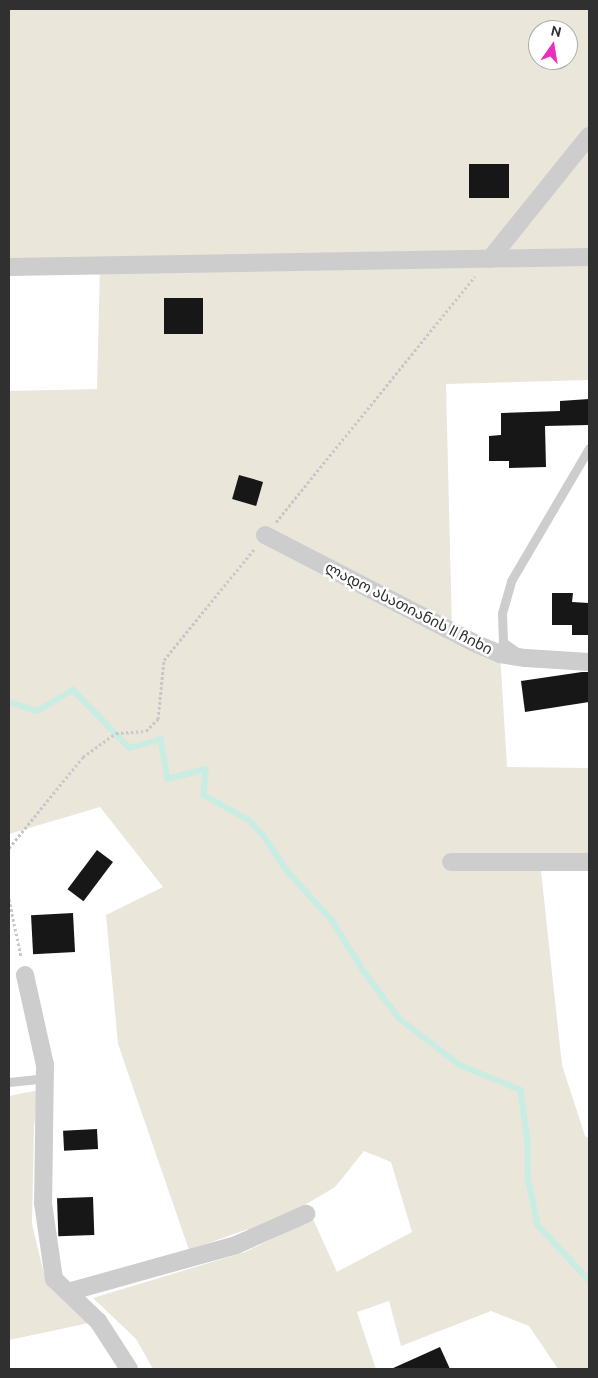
<!DOCTYPE html>
<html>
<head>
<meta charset="utf-8">
<style>
  body { margin:0 }
  #map { position:relative; width:598px; height:1378px; overflow:hidden; background:#fff; font-family:Ubuntu,"Noto Sans Georgian",sans-serif }
  div>[style] { position:absolute }
  .green>* { inset:0; background:#eae6da }
  .stream>* { height:5.5px; margin:-2.75px; padding:0 2.75px; transform-origin:2.75px; border-radius:2.75px; background:#c9ede2 }
  .building>* { inset:0; background:#171717; transform-origin:0 0 }
  .path>* { height:3px; margin-top:-1.5px; transform-origin:0; background:repeating-linear-gradient(90deg,#c7c7c7 0 2.5px,transparent 0 5px) }
  .lane>* { height:9px; margin:-4.5px; padding:0 4.5px; transform-origin:4.5px; border-radius:4.5px; background:#cdcdcd }
  .street>* { height:18px; margin:-9px; padding:0 9px; transform-origin:9px; border-radius:9px; background:#cdcdcd }
  span { translate:-50% -50%; white-space:nowrap; text-align:center; line-height:1.15; -webkit-text-stroke:5px #fff; paint-order:stroke }
  .street-label { font-size:15px; color:#303030 }
  .frame { position:absolute; inset:0; border:10px solid #303030; pointer-events:none }
  .north { position:absolute; left:528px; top:20px; width:50px; height:50px; box-sizing:border-box; background:#fff; border:1px solid #acacac; border-radius:50%; rotate:13deg; font-size:14px; font-weight:700; line-height:20px; text-align:center; color:#303030 }
  .north::after { content:''; display:block; margin:auto; width:18px; height:22px; background:#ea2ebf; clip-path:polygon(50% 0,100% 100%,50% 72%,0 100%) }
</style>
</head>
<body>
<div id="map">
  <div class="green">
    <i style="clip-path:polygon(evenodd,9px 9px,589px 9px,589px 380px,446px 384px,452px 631px,500px 654px,507px 767px,589px 768px,589px 862px,540px 862px,562px 1065px,585px 1136px,589px 1138px,589px 1369px,558px 1369px,529px 1326px,491px 1311px,401px 1346px,389px 1301px,357px 1312px,376px 1369px,153px 1369px,136px 1339px,93px 1298px,245px 1252px,313px 1219px,337px 1272px,412px 1232px,391px 1162px,364px 1151px,335px 1187px,251px 1237px,248px 1229px,189px 1250px,118px 1044px,106px 915px,163px 887px,100px 807px,9px 834px,9px 391px,97px 389px,100px 266px,9px 267px,9px 9px,538px 30px,568px 30px,568px 60px,538px 60px,538px 30px)"></i>
    <i style="clip-path:polygon(39px 1090px,34px 1127px,32px 1224px,46px 1282px,89px 1323px,9px 1340px,9px 1096px)"></i>
  </div>
  <div class="stream">
    <i style="left:9px;top:702px;width:29px;rotate:18deg"></i>
    <i style="left:37px;top:711px;width:42px;rotate:-30.3deg"></i>
    <i style="left:73px;top:690px;width:81px;rotate:45.5deg"></i>
    <i style="left:130px;top:748px;width:32px;rotate:-16deg"></i>
    <i style="left:161px;top:739px;width:41px;rotate:80.1deg"></i>
    <i style="left:168px;top:779px;width:39px;rotate:-15deg"></i>
    <i style="left:206px;top:769px;width:26px;rotate:94deg"></i>
    <i style="left:204px;top:795px;width:51px;rotate:29.1deg"></i>
    <i style="left:249px;top:820px;width:21px;rotate:47deg"></i>
    <i style="left:263px;top:835px;width:46px;rotate:55.6deg"></i>
    <i style="left:289px;top:873px;width:64px;rotate:47.5deg"></i>
    <i style="left:332px;top:920px;width:62px;rotate:58.1deg"></i>
    <i style="left:365px;top:973px;width:58px;rotate:52.7deg"></i>
    <i style="left:400px;top:1019px;width:76px;rotate:37.5deg"></i>
    <i style="left:460px;top:1065px;width:66px;rotate:22.3deg"></i>
    <i style="left:521px;top:1090px;width:52px;rotate:82.3deg"></i>
    <i style="left:528px;top:1142px;width:35px;rotate:90deg"></i>
    <i style="left:528px;top:1177px;width:49px;rotate:78.2deg"></i>
    <i style="left:538px;top:1225px;width:75px;rotate:47.2deg"></i>
  </div>
  <div class="building">
    <i style="left:469px;top:164px;width:40px;height:34px"></i>
    <i style="left:164px;top:298px;width:39px;height:36px"></i>
    <i style="clip-path:polygon(589px 399px,589px 425px,545px 426px,546px 467px,509px 468px,509px 461px,489px 461px,489px 436px,501px 435px,501px 413px,560px 411px,560px 401px)"></i>
    <i style="left:239px;top:475px;width:25px;height:25px;rotate:16deg"></i>
    <i style="clip-path:polygon(552px 593px,573px 593px,572px 602px,589px 603px,589px 635px,572px 635px,572px 625px,552px 625px)"></i>
    <i style="clip-path:polygon(582px 672px,589px 672px,589px 702px,525px 712px,521px 681px)"></i>
    <i style="left:97px;top:850px;width:20px;height:49px;rotate:37deg"></i>
    <i style="left:73px;top:913px;width:39px;height:42px;rotate:87deg"></i>
    <i style="left:97px;top:1129px;width:20px;height:34px;rotate:87deg"></i>
    <i style="left:93px;top:1197px;width:38px;height:36px;rotate:88deg"></i>
    <i style="clip-path:polygon(440px 1347px,450px 1369px,391px 1369px)"></i>
  </div>
  <div class="path">
    <i style="left:276px;top:522px;width:316px;rotate:-51deg"></i>
    <i style="left:9px;top:848px;width:117px;rotate:-50.9deg"></i>
    <i style="left:83px;top:757px;width:41px;rotate:-36deg"></i>
    <i style="left:116px;top:733px;width:30px;rotate:-4deg"></i>
    <i style="left:146px;top:731px;width:17px;rotate:-45deg"></i>
    <i style="left:158px;top:719px;width:59px;rotate:-84.2deg"></i>
    <i style="left:164px;top:660px;width:144px;rotate:-50.9deg"></i>
    <i style="left:9px;top:899px;width:59px;rotate:78.3deg"></i>
  </div>
  <div class="lane">
    <i style="left:518px;top:653px;width:19px;rotate:-144deg"></i>
    <i style="left:503px;top:642px;width:29px;rotate:-92deg"></i>
    <i style="left:502px;top:613px;width:33px;rotate:-74deg"></i>
    <i style="left:511px;top:581px;width:154px;rotate:-59.6deg"></i>
    <i style="left:9px;top:1082px;width:36px;rotate:-6deg"></i>
  </div>
  <div class="street">
    <i style="left:490px;top:259px;width:158px;rotate:-51.2deg"></i>
    <i style="left:9px;top:267px;width:580px;rotate:-0.99deg"></i>
    <i style="left:265px;top:535px;width:233px;rotate:27.3deg"></i>
    <i style="left:472px;top:642px;width:30px;rotate:23deg"></i>
    <i style="left:500px;top:654px;width:26px;rotate:9deg"></i>
    <i style="left:526px;top:658px;width:63px;rotate:3.6deg"></i>
    <i style="left:451px;top:862px;width:138px"></i>
    <i style="left:25px;top:975px;width:92px;rotate:77.5deg"></i>
    <i style="left:45px;top:1065px;width:138px;rotate:90.8deg"></i>
    <i style="left:43px;top:1203px;width:77px;rotate:81.8deg"></i>
    <i style="left:54px;top:1279px;width:61px;rotate:43.7deg"></i>
    <i style="left:98px;top:1321px;width:57px;rotate:57.1deg"></i>
    <i style="left:68px;top:1292px;width:174px;rotate:-15.6deg"></i>
    <i style="left:236px;top:1245px;width:77px;rotate:-23.9deg"></i>
  </div>
  <div class="street-label">
    <span style="left:409px;top:608px;rotate:27deg">ლადო ასათიანის II ჩიხი</span>
  </div>
  <div class="frame"></div>
  <div class="north">N</div>
</div>
</body>
</html>
